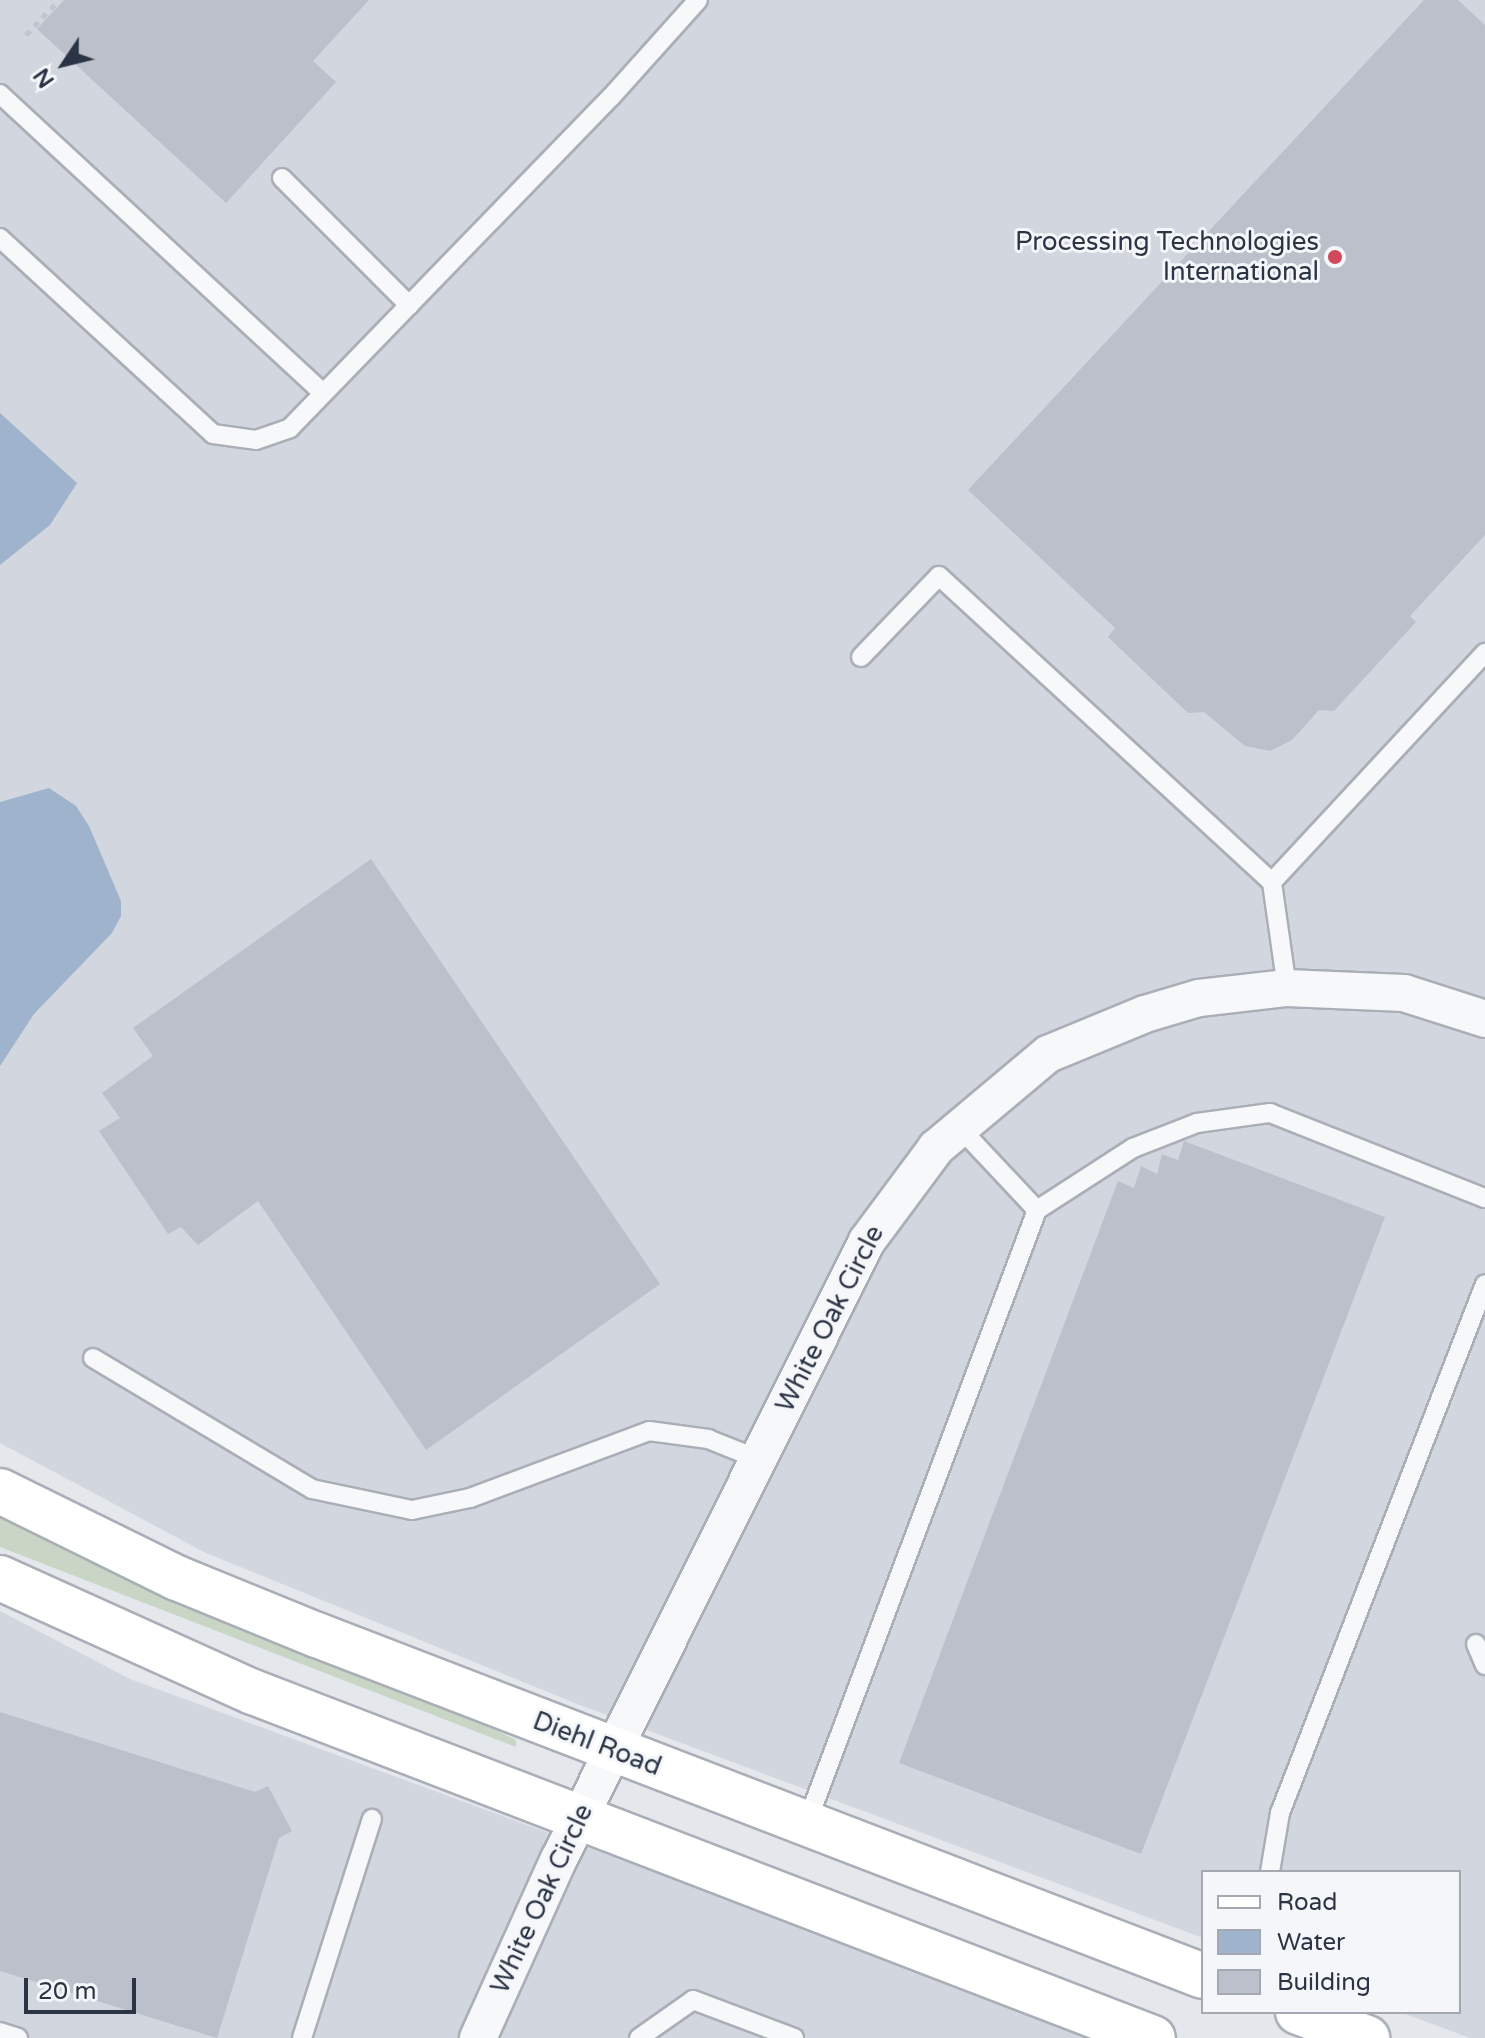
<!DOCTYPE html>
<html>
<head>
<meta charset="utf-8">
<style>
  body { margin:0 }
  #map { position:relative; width:1485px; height:2038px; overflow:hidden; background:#e4e7ec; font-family:"Varela Round",sans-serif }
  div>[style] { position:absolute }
  .built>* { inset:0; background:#d2d6de }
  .green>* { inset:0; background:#c9d6c5 }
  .water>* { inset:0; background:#9fb4cc }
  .building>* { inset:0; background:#bbc0ca }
  .path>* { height:5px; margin-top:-2.5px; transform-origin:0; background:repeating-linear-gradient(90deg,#c2c5cb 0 6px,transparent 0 12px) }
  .roads { filter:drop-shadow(2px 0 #a9aeb7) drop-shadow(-2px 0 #a9aeb7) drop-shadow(0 2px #a9aeb7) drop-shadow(0 -2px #a9aeb7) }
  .lane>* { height:18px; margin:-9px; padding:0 9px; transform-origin:9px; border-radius:9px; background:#f7f8fa }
  .street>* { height:36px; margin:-18px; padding:0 18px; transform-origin:18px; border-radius:18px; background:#f7f8fa }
  .secondary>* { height:44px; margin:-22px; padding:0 22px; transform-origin:22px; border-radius:22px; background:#fff }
  .dots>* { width:22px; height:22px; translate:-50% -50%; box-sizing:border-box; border:4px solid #f4f6f9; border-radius:50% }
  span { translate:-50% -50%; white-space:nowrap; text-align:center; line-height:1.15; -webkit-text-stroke:6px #f4f6f9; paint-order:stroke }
  .poi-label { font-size:26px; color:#2b3445 }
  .right { translate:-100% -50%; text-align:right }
  .street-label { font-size:26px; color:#2b3445 }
  .legend { position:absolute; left:1201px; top:1870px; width:260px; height:144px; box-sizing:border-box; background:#f4f6f9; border:2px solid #a4a8b1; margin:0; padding:10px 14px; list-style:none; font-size:24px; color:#2b3445 }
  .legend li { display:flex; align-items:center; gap:16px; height:40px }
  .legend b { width:40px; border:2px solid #a4a8b1 }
  .north { position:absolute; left:24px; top:24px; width:80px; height:80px; -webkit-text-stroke:6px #f4f6f9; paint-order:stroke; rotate:235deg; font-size:22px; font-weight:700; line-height:32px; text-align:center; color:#2b3445 }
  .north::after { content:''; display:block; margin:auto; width:28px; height:36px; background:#2b3445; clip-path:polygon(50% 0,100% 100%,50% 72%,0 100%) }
  .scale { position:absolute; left:24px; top:1978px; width:112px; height:36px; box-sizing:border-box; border:4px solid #2b3445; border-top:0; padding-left:10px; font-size:24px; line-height:28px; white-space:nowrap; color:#2b3445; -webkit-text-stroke:6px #f4f6f9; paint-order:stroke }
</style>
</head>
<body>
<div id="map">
  <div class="built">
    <i style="clip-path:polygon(0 0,1485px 0,1485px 2038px,1470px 2038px,1400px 2012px,1459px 2012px,1459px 1872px,1203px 1872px,1203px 1938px,580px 1705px,206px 1553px,0 1443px)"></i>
    <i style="clip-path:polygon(0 1611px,130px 1679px,1106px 2038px,0 2038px)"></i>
  </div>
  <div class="green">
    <i style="clip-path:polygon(0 1515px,159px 1596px,480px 1722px,516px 1740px,516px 1747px,0 1547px)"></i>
  </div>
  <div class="water">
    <i style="clip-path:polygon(0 413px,77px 483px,50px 525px,0 565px)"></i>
    <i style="clip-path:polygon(49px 788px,76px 806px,89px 826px,121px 901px,121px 916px,112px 933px,34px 1014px,0 1066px,0 802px)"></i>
  </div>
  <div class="building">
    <i style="clip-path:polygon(64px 0,369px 0,313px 61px,336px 82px,226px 203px,37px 29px)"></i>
    <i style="clip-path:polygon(1424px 0,1458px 0,1485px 25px,1485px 535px,1410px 616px,1416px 622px,1334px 711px,1319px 710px,1292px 740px,1270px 751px,1245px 746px,1204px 712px,1188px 713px,1108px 637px,1115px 628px,968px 490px)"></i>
    <i style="clip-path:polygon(371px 859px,660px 1284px,426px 1450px,258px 1201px,198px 1245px,181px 1227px,168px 1234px,99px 1131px,120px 1118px,102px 1093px,153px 1056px,133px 1028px)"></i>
    <i style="clip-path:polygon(1184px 1141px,1385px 1217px,1141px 1854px,899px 1763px,1118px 1181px,1134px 1188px,1141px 1166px,1157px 1174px,1162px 1154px,1178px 1160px)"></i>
    <i style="clip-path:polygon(0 1712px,255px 1792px,268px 1786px,292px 1831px,279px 1838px,217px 2038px,0 1971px)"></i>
  </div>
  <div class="path">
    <i style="left:26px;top:35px;width:48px;rotate:-46.7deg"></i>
  </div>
  <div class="roads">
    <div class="lane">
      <i style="left:0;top:94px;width:440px;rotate:42.8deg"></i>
      <i style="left:282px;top:178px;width:180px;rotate:45deg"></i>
      <i style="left:0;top:238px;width:289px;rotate:42.6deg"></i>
      <i style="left:213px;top:434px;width:43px;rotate:7.9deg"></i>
      <i style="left:256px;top:440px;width:36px;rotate:-19deg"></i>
      <i style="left:290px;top:428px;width:461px;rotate:-45.9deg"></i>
      <i style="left:611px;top:97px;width:130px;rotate:-48.1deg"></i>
      <i style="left:861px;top:657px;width:112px;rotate:-46.1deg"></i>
      <i style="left:939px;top:576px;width:452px;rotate:42.6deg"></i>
      <i style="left:1287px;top:988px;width:107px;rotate:-98.1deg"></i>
      <i style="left:1272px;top:882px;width:313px;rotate:-47.1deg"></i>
      <i style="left:958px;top:1126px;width:115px;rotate:46.8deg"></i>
      <i style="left:93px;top:1358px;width:255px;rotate:30.9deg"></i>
      <i style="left:312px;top:1489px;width:102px;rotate:11.9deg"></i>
      <i style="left:412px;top:1510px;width:59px;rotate:-11.7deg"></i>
      <i style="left:470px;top:1498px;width:191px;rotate:-20.5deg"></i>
      <i style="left:649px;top:1431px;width:60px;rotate:7.7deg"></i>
      <i style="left:708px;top:1439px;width:54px;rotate:21.8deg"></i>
      <i style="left:1476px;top:1644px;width:23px;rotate:67deg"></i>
      <i style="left:806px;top:1825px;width:657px;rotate:-69.41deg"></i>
      <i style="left:1037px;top:1210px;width:114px;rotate:-32.9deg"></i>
      <i style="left:1133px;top:1148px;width:69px;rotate:-21.3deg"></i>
      <i style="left:1197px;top:1123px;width:74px;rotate:-7.8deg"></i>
      <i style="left:1270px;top:1113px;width:231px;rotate:21.6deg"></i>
      <i style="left:1270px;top:1872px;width:60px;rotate:-80.4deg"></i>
      <i style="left:1280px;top:1813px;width:567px;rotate:-68.82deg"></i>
      <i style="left:0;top:2032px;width:19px;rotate:18deg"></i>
      <i style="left:302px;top:2038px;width:230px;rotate:-72.3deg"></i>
      <i style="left:639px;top:2038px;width:66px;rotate:-35.1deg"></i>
      <i style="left:693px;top:2000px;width:108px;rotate:20.6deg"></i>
    </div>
    <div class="street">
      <i style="left:478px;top:2038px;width:196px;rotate:-65.7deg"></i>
      <i style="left:559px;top:1859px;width:690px;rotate:-63.51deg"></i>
      <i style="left:867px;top:1241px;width:116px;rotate:-53.4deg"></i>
      <i style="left:936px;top:1148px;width:146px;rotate:-40deg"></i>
      <i style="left:1048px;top:1054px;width:105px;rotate:-22.4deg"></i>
      <i style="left:1145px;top:1014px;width:56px;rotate:-16.5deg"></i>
      <i style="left:1199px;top:998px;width:89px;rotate:-6.5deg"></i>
      <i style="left:1287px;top:988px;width:117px;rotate:2.4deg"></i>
      <i style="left:1404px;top:993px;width:85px;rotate:17.8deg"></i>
    </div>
    <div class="secondary">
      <i style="left:0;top:1491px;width:197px;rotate:26.2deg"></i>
      <i style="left:177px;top:1578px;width:151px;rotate:22.2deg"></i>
      <i style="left:317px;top:1635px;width:949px;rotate:21.05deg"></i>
      <i style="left:0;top:1578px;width:277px;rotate:24.3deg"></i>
      <i style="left:253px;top:1692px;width:964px;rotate:21.03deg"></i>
      <i style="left:1298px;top:2012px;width:74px;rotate:20.6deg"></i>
    </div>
  </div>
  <div class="dots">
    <i style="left:1335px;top:257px;background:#d1495b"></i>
  </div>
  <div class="poi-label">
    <span class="right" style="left:1319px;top:257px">Processing Technologies<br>International</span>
  </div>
  <div class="street-label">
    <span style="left:830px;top:1319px;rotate:-63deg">White Oak Circle</span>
    <span style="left:597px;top:1744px;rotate:21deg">Diehl Road</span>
    <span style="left:542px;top:1899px;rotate:-65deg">White Oak Circle</span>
  </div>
  <ul class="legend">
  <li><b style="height:10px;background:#fff"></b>Road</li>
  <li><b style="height:22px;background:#9fb4cc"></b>Water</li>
  <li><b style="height:22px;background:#bbc0ca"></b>Building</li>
  </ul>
  <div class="north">N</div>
  <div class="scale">20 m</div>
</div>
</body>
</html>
